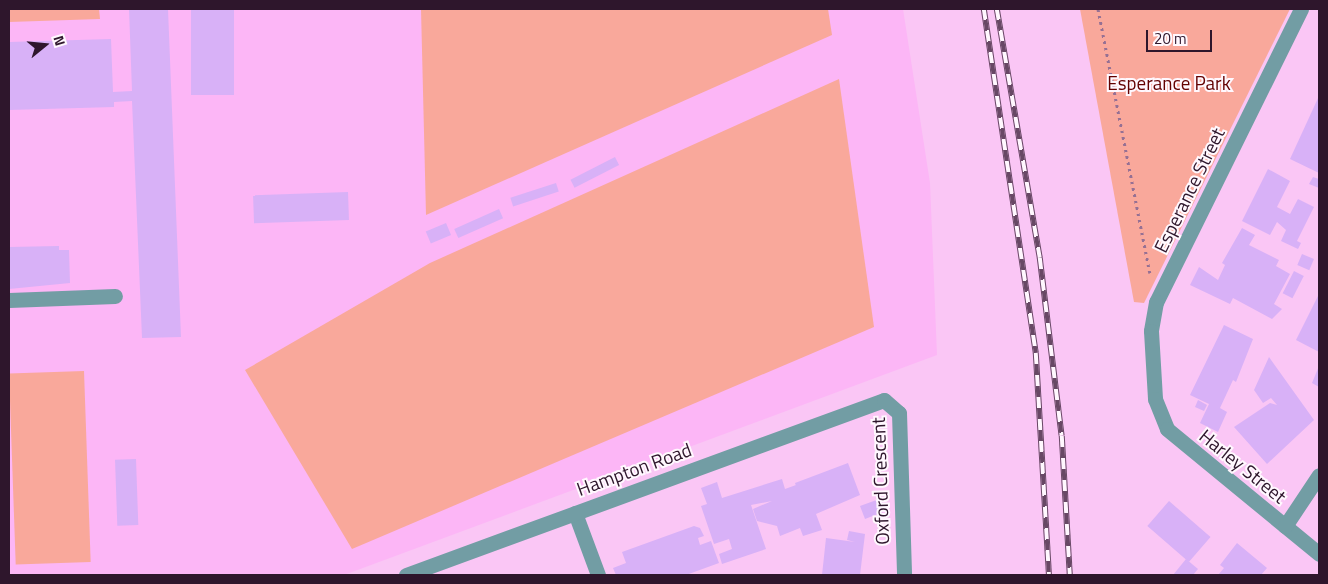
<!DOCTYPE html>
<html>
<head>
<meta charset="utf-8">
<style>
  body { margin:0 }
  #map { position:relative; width:1328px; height:584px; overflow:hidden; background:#fac6f5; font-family:"Titillium Web",sans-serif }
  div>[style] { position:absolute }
  .built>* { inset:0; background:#fcb6f6 }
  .green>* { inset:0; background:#f9a89b; transform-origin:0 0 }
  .building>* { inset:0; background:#d8b1f7; transform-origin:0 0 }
  .path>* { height:3px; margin-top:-1.5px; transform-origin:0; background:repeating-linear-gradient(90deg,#967093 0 2.5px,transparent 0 6.5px) }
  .minor>* { height:15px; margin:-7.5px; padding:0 7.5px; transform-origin:7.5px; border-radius:7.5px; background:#729da4 }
  .rail>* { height:5.5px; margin-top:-2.75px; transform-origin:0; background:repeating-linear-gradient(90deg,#fff8fe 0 11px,#684865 0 22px); box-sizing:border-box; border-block:1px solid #684865 }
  span { translate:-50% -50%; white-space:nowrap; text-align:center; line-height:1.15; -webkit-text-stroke:4px #fff8fe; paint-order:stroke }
  .park-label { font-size:19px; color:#630100 }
  .street-label { font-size:19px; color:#2e162c }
  .frame { position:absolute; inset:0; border:10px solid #2e162c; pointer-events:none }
  .north { position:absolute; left:20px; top:20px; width:50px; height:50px; -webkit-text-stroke:4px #fff8fe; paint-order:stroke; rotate:73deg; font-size:14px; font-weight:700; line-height:20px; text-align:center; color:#2e162c }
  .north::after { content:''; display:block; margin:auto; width:18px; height:22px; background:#2e162c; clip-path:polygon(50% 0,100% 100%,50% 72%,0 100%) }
  .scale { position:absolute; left:1146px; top:30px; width:66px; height:22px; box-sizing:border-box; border:2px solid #2e162c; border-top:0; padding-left:6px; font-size:15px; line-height:18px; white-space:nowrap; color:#2e162c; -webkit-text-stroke:4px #fff8fe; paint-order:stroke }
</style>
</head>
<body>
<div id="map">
  <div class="built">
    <i style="clip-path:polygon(9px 9px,903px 9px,930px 183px,937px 355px,344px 575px,9px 575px)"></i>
  </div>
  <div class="green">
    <i style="clip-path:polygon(9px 9px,99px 9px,100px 19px,9px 22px)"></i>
    <i style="clip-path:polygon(421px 9px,828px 9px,832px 35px,426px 215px)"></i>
    <i style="clip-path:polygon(1080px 9px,1290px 9px,1144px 303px,1134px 302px)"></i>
    <i style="clip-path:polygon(839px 79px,874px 327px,352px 549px,245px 370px,430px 263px)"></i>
    <i style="left:84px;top:371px;width:191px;height:75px;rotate:88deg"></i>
  </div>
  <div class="building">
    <i style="clip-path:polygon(129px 9px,168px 9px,181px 337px,142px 338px,132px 101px,114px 102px,114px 107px,9px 110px,9px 42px,111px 39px,113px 92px,132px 91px)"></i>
    <i style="left:191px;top:9px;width:43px;height:86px"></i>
    <i style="clip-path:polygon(1319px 96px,1319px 173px,1290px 159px)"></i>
    <i style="left:615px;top:157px;width:9px;height:50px;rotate:63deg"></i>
    <i style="clip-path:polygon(1268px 169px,1290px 181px,1277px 207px,1290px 214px,1298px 199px,1314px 207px,1297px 241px,1301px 243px,1298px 249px,1281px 241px,1286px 230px,1277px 222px,1270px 235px,1242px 221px)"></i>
    <i style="clip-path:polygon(1313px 177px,1319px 179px,1319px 188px,1309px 184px)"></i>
    <i style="left:556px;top:183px;width:9px;height:48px;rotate:72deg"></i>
    <i style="left:348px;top:192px;width:28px;height:95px;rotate:88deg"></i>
    <i style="left:499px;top:209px;width:10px;height:49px;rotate:66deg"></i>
    <i style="left:446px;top:223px;width:13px;height:22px;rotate:67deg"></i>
    <i style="clip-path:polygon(1242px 228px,1255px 235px,1249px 245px,1279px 260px,1276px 266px,1290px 274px,1274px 304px,1282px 309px,1272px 319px,1233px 298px,1230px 304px,1190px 285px,1199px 267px,1218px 280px,1225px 265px,1222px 263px)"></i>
    <i style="clip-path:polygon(59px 246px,59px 250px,69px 250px,70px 283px,9px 289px,9px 247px)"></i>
    <i style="left:1302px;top:254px;width:13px;height:12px;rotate:23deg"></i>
    <i style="left:1294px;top:271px;width:11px;height:25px;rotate:27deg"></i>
    <i style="clip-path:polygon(1319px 294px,1319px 352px,1296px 340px)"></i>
    <i style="clip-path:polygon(1224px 325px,1253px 339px,1236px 382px,1233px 380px,1220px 408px,1227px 412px,1218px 432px,1200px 423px,1209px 404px,1190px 395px)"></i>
    <i style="clip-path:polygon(1269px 357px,1314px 420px,1267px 464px,1234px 427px,1270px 403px,1277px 405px,1271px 398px,1263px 403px,1254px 390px)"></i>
    <i style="clip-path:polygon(1319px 366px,1319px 387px,1312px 383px)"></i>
    <i style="clip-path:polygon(1198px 400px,1207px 405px,1204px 411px,1195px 407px)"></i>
    <i style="left:136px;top:459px;width:66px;height:21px;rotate:88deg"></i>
    <i style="clip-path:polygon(848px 463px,860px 495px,816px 514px,822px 530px,803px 536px,800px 528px,780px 536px,777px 526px,757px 521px,753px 509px,772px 501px,751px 505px,766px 549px,722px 564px,719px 554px,732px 549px,729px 539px,714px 544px,701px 506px,707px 504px,701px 488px,717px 482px,722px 498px,782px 479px,785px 489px,796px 485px,805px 512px,795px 483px)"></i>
    <i style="clip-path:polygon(882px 498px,883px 512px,865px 519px,860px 506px)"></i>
    <i style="left:1169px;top:501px;width:55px;height:33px;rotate:41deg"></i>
    <i style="clip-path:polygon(694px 526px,700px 528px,704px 536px,698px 538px,700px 545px,711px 541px,719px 563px,686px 575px,616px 575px,613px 568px,626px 563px,622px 552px)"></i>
    <i style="clip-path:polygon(849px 531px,865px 534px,860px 575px,822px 575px,826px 538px,855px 542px,847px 540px)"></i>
    <i style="clip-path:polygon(1237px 543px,1267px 568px,1261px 575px,1218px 575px,1224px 568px,1220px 565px)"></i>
    <i style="clip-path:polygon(1186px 559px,1198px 569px,1193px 575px,1173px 575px)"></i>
  </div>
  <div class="path">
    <i style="left:1098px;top:9px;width:269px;rotate:78.9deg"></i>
  </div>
  <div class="minor">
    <i style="left:1301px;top:9px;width:327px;rotate:116.3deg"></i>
    <i style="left:1156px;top:302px;width:29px;rotate:100deg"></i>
    <i style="left:1151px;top:331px;width:68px;rotate:86.6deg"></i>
    <i style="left:1155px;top:399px;width:32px;rotate:68deg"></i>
    <i style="left:1167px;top:429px;width:197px;rotate:39.4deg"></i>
    <i style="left:9px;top:300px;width:106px;rotate:-2.2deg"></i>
    <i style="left:575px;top:513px;width:66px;rotate:69.6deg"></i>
    <i style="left:1285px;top:526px;width:61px;rotate:-56.3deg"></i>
    <i style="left:406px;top:575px;width:509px;rotate:-20.11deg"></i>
    <i style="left:884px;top:400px;width:20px;rotate:41deg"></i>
    <i style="left:899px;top:413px;width:162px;rotate:88.2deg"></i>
  </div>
  <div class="rail">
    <i style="left:984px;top:9px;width:348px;rotate:81.4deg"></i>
    <i style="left:1036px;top:353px;width:222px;rotate:86.6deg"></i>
    <i style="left:997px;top:9px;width:253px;rotate:80.2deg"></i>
    <i style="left:1040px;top:258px;width:179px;rotate:83deg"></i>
    <i style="left:1062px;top:436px;width:139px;rotate:86.7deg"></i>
  </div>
  <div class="park-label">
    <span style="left:1169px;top:83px">Esperance Park</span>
  </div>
  <div class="street-label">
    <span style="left:1189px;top:190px;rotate:-64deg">Esperance Street</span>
    <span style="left:1243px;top:466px;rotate:39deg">Harley Street</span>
    <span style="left:634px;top:469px;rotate:-20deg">Hampton Road</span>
    <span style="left:880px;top:481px;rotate:-92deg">Oxford Crescent</span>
  </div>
  <div class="frame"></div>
  <div class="north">N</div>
  <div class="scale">20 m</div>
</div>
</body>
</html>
